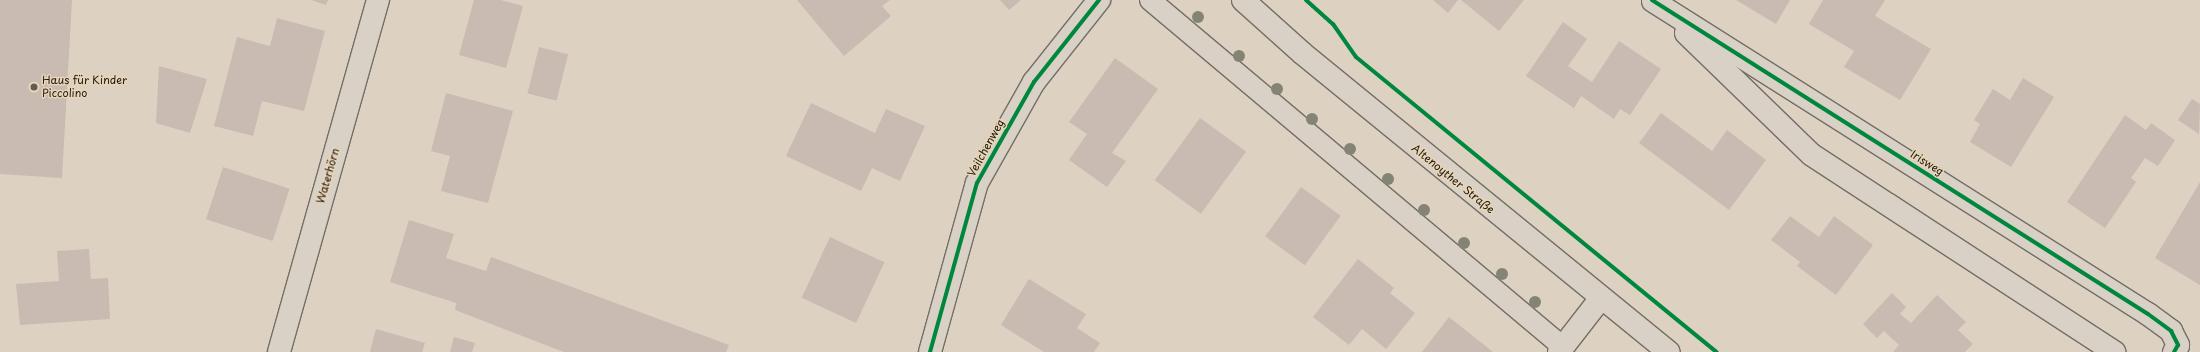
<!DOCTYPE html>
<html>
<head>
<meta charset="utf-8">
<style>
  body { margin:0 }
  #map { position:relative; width:2200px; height:352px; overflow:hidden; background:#ddd2c1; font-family:"Playpen Sans",sans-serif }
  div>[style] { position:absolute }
  .building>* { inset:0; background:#c9bab2; transform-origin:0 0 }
  .path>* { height:2.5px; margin-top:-1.25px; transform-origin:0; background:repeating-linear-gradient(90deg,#a39d93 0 3px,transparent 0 6px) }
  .roads { filter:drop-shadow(1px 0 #736e66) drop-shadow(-1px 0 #736e66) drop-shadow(0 1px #736e66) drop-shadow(0 -1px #736e66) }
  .lane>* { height:20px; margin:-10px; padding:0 10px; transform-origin:10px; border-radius:10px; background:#d9d1c5 }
  .street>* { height:22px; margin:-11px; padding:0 11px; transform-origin:11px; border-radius:11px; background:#d9d1c5 }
  .secondary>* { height:22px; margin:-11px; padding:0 11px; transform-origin:11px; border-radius:11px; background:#d9d1c5 }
  .cycleway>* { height:4px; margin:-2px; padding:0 2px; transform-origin:2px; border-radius:2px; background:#00873e }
  .trees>* { width:12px; height:12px; margin:-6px; border-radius:50%; background:#848475 }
  .dots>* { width:11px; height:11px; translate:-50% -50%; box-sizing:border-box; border:2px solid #ead5b4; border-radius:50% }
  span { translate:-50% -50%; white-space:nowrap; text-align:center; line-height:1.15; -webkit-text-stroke:3px #ead5b4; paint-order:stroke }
  .poi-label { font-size:11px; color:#1c1c1c }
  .left { translate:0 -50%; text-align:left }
  .street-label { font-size:11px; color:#1c1c1c }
</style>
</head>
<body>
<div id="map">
  <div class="building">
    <i style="clip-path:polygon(0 0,72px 0,62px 178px,0 174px)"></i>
    <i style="clip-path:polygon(311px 0,328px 0,326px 5px)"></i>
    <i style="clip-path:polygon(474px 0,501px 0,523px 6px,506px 68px,459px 55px)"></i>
    <i style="clip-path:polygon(797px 0,890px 0,882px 6px,891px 16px,844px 56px)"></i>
    <i style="clip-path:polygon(1000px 0,1021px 0,1009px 10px)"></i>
    <i style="clip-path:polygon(1433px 0,1458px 0,1448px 13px)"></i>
    <i style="clip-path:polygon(1461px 0,1524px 0,1499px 31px)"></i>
    <i style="clip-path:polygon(1736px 0,1790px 0,1776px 24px)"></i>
    <i style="clip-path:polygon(1823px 0,1885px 0,1875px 16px,1931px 49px,1900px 100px,1844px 67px,1854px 51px,1809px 24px)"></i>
    <i style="clip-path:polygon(277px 18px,325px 31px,304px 111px,262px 101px,253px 136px,214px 126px,237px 37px,270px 46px)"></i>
    <i style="clip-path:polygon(1563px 22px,1587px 39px,1568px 66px,1592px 82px,1619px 41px,1661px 69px,1630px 115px,1620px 109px,1614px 119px,1581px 96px,1574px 108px,1526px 76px)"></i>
    <i style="left:539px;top:47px;width:30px;height:48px;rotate:14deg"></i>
    <i style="clip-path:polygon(1115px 58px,1158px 89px,1112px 153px,1126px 161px,1107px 187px,1069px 160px,1087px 134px,1069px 122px)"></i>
    <i style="clip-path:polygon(159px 66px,207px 79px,190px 133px,156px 123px)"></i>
    <i style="clip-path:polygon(2023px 78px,2054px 97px,2011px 167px,1970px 142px,1980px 124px,1974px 120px,1993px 89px,2010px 100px)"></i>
    <i style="clip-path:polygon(446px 93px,513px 111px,488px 203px,441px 191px,450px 156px,431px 151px)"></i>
    <i style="clip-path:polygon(2192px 99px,2200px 104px,2199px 134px,2178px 120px)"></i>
    <i style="clip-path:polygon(811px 103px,875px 133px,886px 109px,925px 126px,900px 181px,872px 168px,861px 191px,786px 156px)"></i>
    <i style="clip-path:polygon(1661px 113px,1712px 151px,1727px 130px,1766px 160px,1729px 210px,1639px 143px)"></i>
    <i style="clip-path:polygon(2125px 115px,2146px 130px,2151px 123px,2175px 140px,2158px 166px,2145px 158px,2131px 178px,2136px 182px,2105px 228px,2067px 202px)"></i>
    <i style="left:1200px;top:118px;width:57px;height:77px;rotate:36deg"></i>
    <i style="left:223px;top:167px;width:70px;height:55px;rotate:18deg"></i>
    <i style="clip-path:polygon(2200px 182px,2200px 285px,2155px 258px)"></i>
    <i style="left:1301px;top:187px;width:49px;height:61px;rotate:36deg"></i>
    <i style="clip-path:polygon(1790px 216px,1819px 237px,1834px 216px,1873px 245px,1836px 295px,1797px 266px,1800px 262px,1771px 240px)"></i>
    <i style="clip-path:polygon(409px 220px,454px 234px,446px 258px,486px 271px,491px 257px,729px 345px,726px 352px,564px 352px,455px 310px,456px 303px,390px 282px)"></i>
    <i style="left:830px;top:237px;width:60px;height:67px;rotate:25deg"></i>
    <i style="clip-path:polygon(89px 249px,91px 279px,108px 278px,110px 319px,20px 325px,16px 284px,59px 281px,57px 251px)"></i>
    <i style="clip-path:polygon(1358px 259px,1394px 288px,1390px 293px,1415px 313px,1386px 349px,1362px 329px,1349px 345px,1313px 317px)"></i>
    <i style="clip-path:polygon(1029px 279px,1086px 314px,1077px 328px,1100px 343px,1094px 352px,1044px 352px,1001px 325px)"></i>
    <i style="clip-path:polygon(1892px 293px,1906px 307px,1900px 314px,1911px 323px,1937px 295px,1966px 322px,1958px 330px,1973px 344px,1965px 352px,1893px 352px,1899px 345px,1884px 331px,1877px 338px,1863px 324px)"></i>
    <i style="clip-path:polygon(1449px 317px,1493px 352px,1422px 352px)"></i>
    <i style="clip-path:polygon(376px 329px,425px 343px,422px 352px,370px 352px)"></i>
    <i style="clip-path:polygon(454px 337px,475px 343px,472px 352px,450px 352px)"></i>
  </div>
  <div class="path">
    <i style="left:1306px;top:0;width:36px;rotate:42deg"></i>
    <i style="left:1333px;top:24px;width:39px;rotate:54deg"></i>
    <i style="left:1692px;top:332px;width:32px;rotate:39deg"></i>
  </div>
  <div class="roads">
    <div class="lane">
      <i style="left:1150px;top:0;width:539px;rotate:40.04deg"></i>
    </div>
    <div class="street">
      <i style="left:1653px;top:1px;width:586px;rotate:32.31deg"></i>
      <i style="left:2148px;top:314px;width:29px;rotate:36deg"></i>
      <i style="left:2171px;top:331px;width:16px;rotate:63deg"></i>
      <i style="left:2178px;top:345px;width:8px;rotate:120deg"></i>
      <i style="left:1686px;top:33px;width:175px;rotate:44.1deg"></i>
      <i style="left:1812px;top:155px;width:361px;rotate:33.1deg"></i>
      <i style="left:279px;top:352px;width:366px;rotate:-74.3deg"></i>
      <i style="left:930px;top:352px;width:175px;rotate:-74.5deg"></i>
      <i style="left:977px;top:183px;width:116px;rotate:-60.6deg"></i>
      <i style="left:1034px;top:82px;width:105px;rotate:-51.6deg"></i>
      <i style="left:1559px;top:352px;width:68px;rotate:-52.1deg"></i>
    </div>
    <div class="secondary">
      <i style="left:1243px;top:0;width:79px;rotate:41.9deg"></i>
      <i style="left:1302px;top:53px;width:473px;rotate:39.2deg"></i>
    </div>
  </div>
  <div class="cycleway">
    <i style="left:1306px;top:0;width:36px;rotate:42deg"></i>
    <i style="left:1333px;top:24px;width:40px;rotate:55.1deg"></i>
    <i style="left:1356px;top:57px;width:466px;rotate:39.3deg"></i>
    <i style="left:1652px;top:0;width:587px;rotate:32.34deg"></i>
    <i style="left:2148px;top:314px;width:29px;rotate:36deg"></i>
    <i style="left:2171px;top:331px;width:16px;rotate:63deg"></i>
    <i style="left:2178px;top:345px;width:8px;rotate:120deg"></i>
    <i style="left:930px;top:352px;width:175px;rotate:-74.5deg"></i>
    <i style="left:977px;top:183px;width:116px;rotate:-60.6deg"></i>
    <i style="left:1034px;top:82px;width:105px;rotate:-51.6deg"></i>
  </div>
  <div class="trees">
    <i style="left:1198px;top:17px"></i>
    <i style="left:1239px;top:56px"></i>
    <i style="left:1277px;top:89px"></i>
    <i style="left:1312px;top:119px"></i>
    <i style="left:1350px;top:149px"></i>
    <i style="left:1388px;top:179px"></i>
    <i style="left:1424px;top:210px"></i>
    <i style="left:1464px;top:243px"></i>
    <i style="left:1502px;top:274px"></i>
    <i style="left:1535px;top:302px"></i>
  </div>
  <div class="dots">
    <i style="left:34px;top:87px;background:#605c56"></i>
  </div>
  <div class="poi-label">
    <span class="left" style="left:42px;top:87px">Haus für Kinder<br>Piccolino</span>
  </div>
  <div class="street-label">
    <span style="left:986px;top:148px;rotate:-61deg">Veilchenweg</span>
    <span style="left:1927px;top:163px;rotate:32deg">Irisweg</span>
    <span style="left:328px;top:176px;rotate:-74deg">Waterhörn</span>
    <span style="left:1453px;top:179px;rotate:39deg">Altenoyther Straße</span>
  </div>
</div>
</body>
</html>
